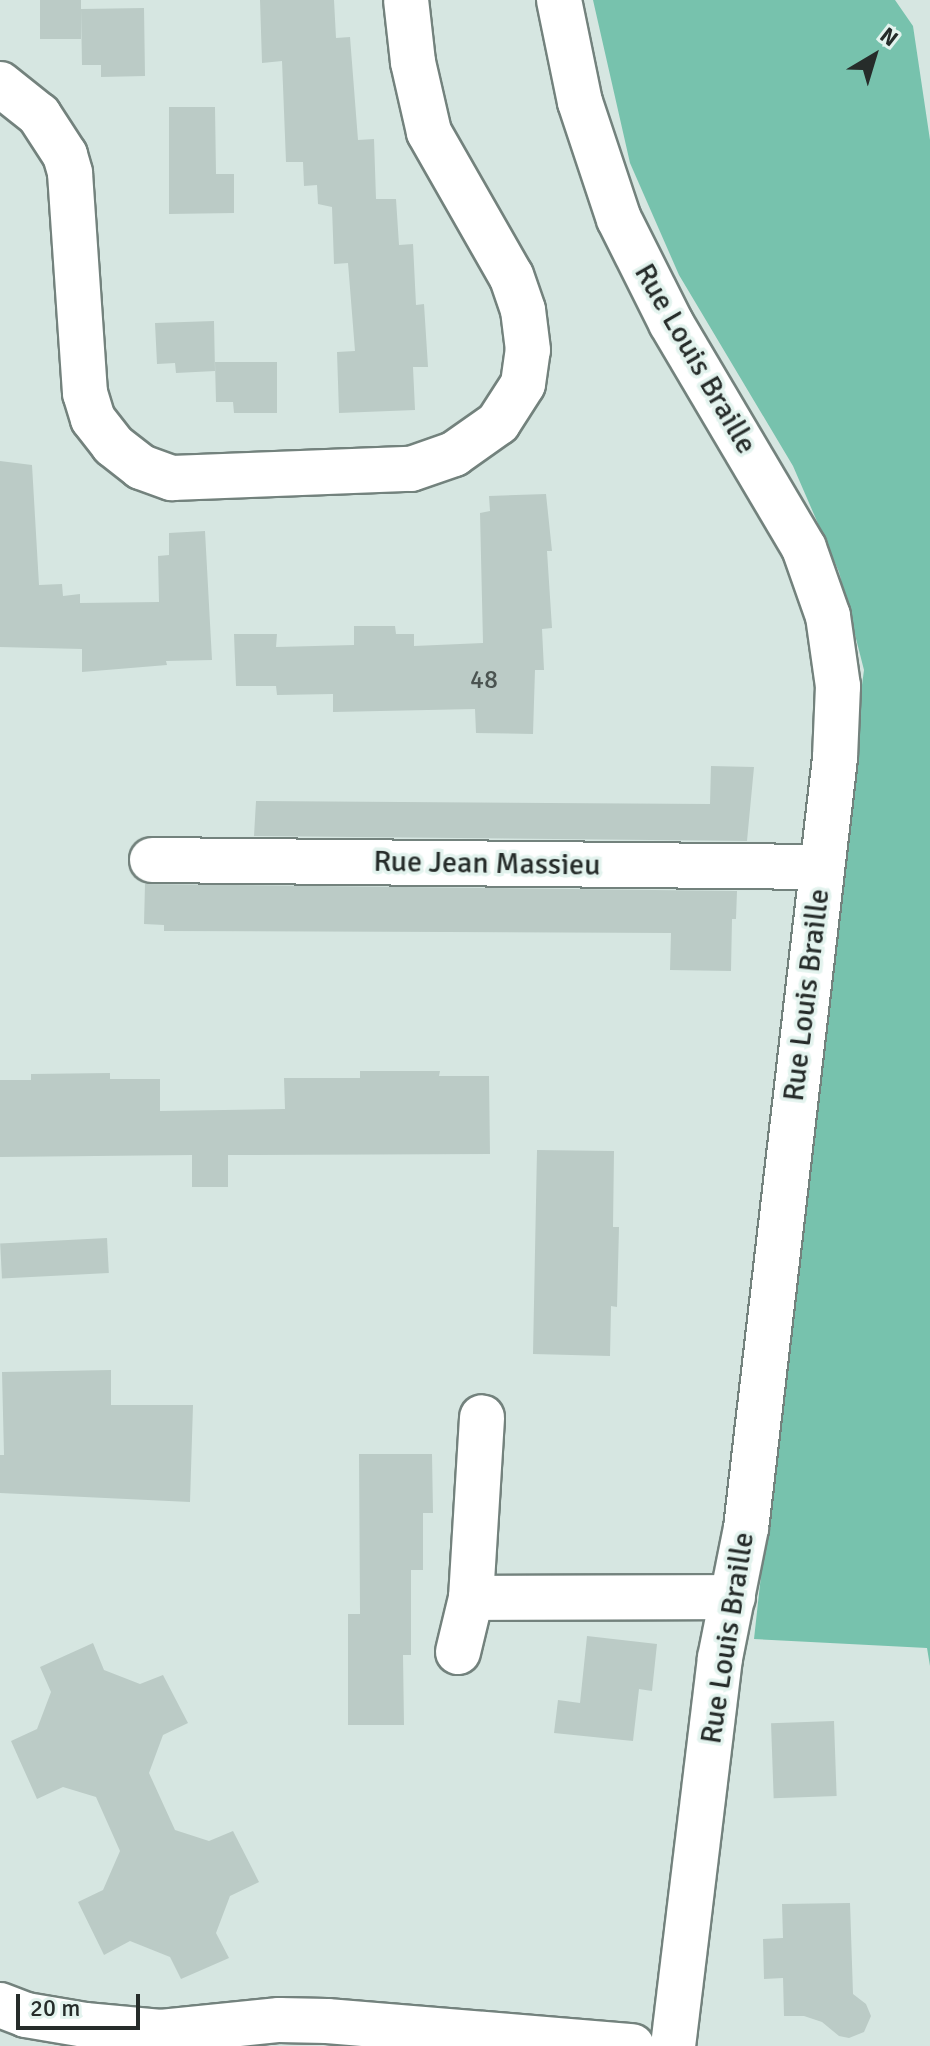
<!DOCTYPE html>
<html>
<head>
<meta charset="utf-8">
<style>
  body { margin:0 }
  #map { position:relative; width:930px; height:2046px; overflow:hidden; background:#d6e6e1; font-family:Signika,sans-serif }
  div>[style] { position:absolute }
  .green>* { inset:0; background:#77c2ad }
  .building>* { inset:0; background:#bbcbc6; transform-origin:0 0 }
  .roads { filter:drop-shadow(2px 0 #73827d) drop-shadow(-2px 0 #73827d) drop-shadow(0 2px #73827d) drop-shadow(0 -2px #73827d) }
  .street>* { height:44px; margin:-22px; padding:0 22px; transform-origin:22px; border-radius:22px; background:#fff }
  span { translate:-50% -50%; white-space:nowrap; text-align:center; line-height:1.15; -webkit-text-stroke:7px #e3f3ee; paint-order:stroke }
  .number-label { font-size:26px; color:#4b5451 }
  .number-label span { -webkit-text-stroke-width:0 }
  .street-label { font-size:30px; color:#262c2a }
  .north { position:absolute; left:834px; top:16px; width:80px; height:80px; -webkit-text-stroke:6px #e3f3ee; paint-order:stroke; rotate:38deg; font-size:22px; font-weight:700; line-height:32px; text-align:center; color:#262c2a }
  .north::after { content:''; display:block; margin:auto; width:28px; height:36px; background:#262c2a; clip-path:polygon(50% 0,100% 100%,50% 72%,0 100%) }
  .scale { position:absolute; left:16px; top:1994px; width:124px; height:36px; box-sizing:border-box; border:4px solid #262c2a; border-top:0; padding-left:10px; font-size:24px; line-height:28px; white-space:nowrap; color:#262c2a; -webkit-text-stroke:6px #e3f3ee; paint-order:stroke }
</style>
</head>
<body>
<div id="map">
  <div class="green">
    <i style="clip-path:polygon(593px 0,895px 0,913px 26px,930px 140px,930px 1666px,927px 1648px,754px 1639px,846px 805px,864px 670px,839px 572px,793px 466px,679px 275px,630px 163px)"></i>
  </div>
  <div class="building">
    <i style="left:40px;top:0;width:41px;height:39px"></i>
    <i style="clip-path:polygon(260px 0,334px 0,336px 38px,350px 37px,358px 140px,374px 139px,376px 199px,396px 199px,399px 245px,413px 244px,416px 305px,424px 304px,428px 367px,413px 367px,415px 410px,339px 413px,337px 352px,355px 351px,348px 263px,334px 264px,332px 207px,318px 204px,317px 185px,304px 186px,303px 162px,286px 162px,282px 61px,262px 63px)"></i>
    <i style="clip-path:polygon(144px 8px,145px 76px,101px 77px,101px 65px,82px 65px,81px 9px)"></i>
    <i style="clip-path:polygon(169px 107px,215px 107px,216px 174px,234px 174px,234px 213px,169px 214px)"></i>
    <i style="clip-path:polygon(214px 321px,215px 371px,176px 373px,175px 363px,157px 364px,155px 323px)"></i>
    <i style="clip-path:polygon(215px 362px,277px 362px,277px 413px,234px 413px,233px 402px,216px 402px)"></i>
    <i style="clip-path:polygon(0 461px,32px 465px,39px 585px,62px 584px,63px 596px,80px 594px,80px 603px,159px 602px,158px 556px,169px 555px,169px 533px,205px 531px,212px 660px,166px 661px,167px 665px,82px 672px,82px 649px,0 647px)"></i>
    <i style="clip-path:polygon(546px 494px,552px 551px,547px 551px,552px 628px,542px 629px,544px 670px,535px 670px,533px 734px,476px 733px,475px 709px,333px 712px,333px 694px,277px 695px,276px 686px,236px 686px,234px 634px,277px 634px,276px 647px,354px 645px,354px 626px,395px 626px,396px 634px,414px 634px,414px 646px,483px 643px,480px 513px,490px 511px,489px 496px)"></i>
    <i style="clip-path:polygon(711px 766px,754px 767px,747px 841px,254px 836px,256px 801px,710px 804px)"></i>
    <i style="clip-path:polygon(145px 884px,737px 891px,736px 919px,732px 919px,731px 971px,670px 970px,671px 933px,164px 931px,164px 925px,144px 924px)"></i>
    <i style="clip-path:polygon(360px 1071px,440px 1071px,439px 1076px,489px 1076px,490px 1154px,228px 1155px,228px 1187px,192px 1187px,192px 1155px,0 1157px,0 1080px,31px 1080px,31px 1074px,110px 1073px,110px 1079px,160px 1079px,160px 1111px,285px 1109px,284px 1078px,360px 1078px)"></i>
    <i style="clip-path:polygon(537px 1150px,614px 1151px,613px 1227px,619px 1227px,617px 1307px,611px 1306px,610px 1356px,533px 1354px)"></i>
    <i style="left:107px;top:1238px;width:35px;height:107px;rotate:87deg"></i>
    <i style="clip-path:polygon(111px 1370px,111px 1405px,193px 1405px,190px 1502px,0 1493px,0 1455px,4px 1455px,2px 1372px)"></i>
    <i style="clip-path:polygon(359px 1454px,432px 1454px,433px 1513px,423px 1513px,423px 1570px,411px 1570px,411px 1655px,403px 1655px,404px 1725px,348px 1725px,348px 1614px,360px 1614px)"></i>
    <i style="clip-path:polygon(587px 1636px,657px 1644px,652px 1691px,639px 1689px,633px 1741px,554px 1733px,558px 1700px,580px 1703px)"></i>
    <i style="clip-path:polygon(93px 1643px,104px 1670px,140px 1684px,163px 1675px,188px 1723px,163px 1735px,149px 1773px,175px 1830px,209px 1841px,233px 1831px,259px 1882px,230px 1896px,216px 1933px,229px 1958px,181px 1979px,170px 1957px,130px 1941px,104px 1955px,78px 1902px,103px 1890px,120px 1851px,96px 1797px,63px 1787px,37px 1799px,11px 1741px,37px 1729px,51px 1692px,40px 1667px)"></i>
    <i style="left:834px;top:1721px;width:75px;height:63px;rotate:88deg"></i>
    <i style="clip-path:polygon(850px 1903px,853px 1994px,866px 2004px,871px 2016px,864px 2032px,849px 2038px,839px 2036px,822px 2022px,804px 2016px,784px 2016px,783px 1978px,764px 1979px,763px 1939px,783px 1938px,782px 1904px)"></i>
  </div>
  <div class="roads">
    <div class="street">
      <i style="left:559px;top:0;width:104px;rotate:78.4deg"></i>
      <i style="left:580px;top:102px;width:123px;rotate:71.6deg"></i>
      <i style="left:619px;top:219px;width:116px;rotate:63.4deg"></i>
      <i style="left:671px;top:323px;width:261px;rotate:59.4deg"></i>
      <i style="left:804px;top:548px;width:72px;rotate:70.6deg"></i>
      <i style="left:828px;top:616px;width:71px;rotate:81.9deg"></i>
      <i style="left:838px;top:686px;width:72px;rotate:92.4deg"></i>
      <i style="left:835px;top:758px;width:775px;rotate:96.59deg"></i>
      <i style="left:746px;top:1528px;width:133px;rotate:101.3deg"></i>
      <i style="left:720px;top:1658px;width:391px;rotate:96.9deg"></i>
      <i style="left:0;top:84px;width:50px;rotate:38.5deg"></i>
      <i style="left:39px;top:115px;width:48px;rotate:57deg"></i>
      <i style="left:65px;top:155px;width:19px;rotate:74deg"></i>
      <i style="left:70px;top:173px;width:221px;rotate:86.1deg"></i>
      <i style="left:85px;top:393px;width:27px;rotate:73deg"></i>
      <i style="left:93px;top:419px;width:33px;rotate:52deg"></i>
      <i style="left:113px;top:445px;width:36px;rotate:38deg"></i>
      <i style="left:141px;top:467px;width:33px;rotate:20deg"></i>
      <i style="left:172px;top:478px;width:239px;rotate:-2.2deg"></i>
      <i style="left:411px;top:469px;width:46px;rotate:-19.2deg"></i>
      <i style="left:454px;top:454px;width:54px;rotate:-35.2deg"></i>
      <i style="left:498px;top:423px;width:46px;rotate:-57.3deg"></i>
      <i style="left:523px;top:384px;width:34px;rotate:-82deg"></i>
      <i style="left:528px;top:350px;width:40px;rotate:-97.1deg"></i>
      <i style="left:523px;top:310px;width:36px;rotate:-109deg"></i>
      <i style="left:511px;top:276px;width:166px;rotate:-119.7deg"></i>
      <i style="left:429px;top:132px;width:72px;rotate:-102.9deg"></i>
      <i style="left:413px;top:62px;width:62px;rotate:-96.4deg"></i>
      <i style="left:152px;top:860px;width:670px;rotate:0.6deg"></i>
      <i style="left:471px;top:1598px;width:262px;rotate:-0.2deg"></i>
      <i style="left:458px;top:1652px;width:56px;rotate:-76.5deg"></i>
      <i style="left:471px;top:1598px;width:181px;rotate:-86.5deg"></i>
      <i style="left:0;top:2005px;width:28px;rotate:21deg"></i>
      <i style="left:26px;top:2015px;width:60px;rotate:9.6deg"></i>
      <i style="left:85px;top:2025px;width:76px;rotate:5.3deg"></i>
      <i style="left:161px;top:2032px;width:119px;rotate:-5.8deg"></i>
      <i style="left:279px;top:2020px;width:48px;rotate:1.2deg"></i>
      <i style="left:327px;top:2021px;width:306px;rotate:4.7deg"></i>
    </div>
  </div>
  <div class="number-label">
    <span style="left:484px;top:681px">48</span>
  </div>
  <div class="street-label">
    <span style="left:695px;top:359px;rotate:60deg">Rue Louis Braille</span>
    <span style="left:487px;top:864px;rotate:1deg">Rue Jean Massieu</span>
    <span style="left:807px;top:995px;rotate:-83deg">Rue Louis Braille</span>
    <span style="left:728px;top:1638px;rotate:-81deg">Rue Louis Braille</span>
  </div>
  <div class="north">N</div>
  <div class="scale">20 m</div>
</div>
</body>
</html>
